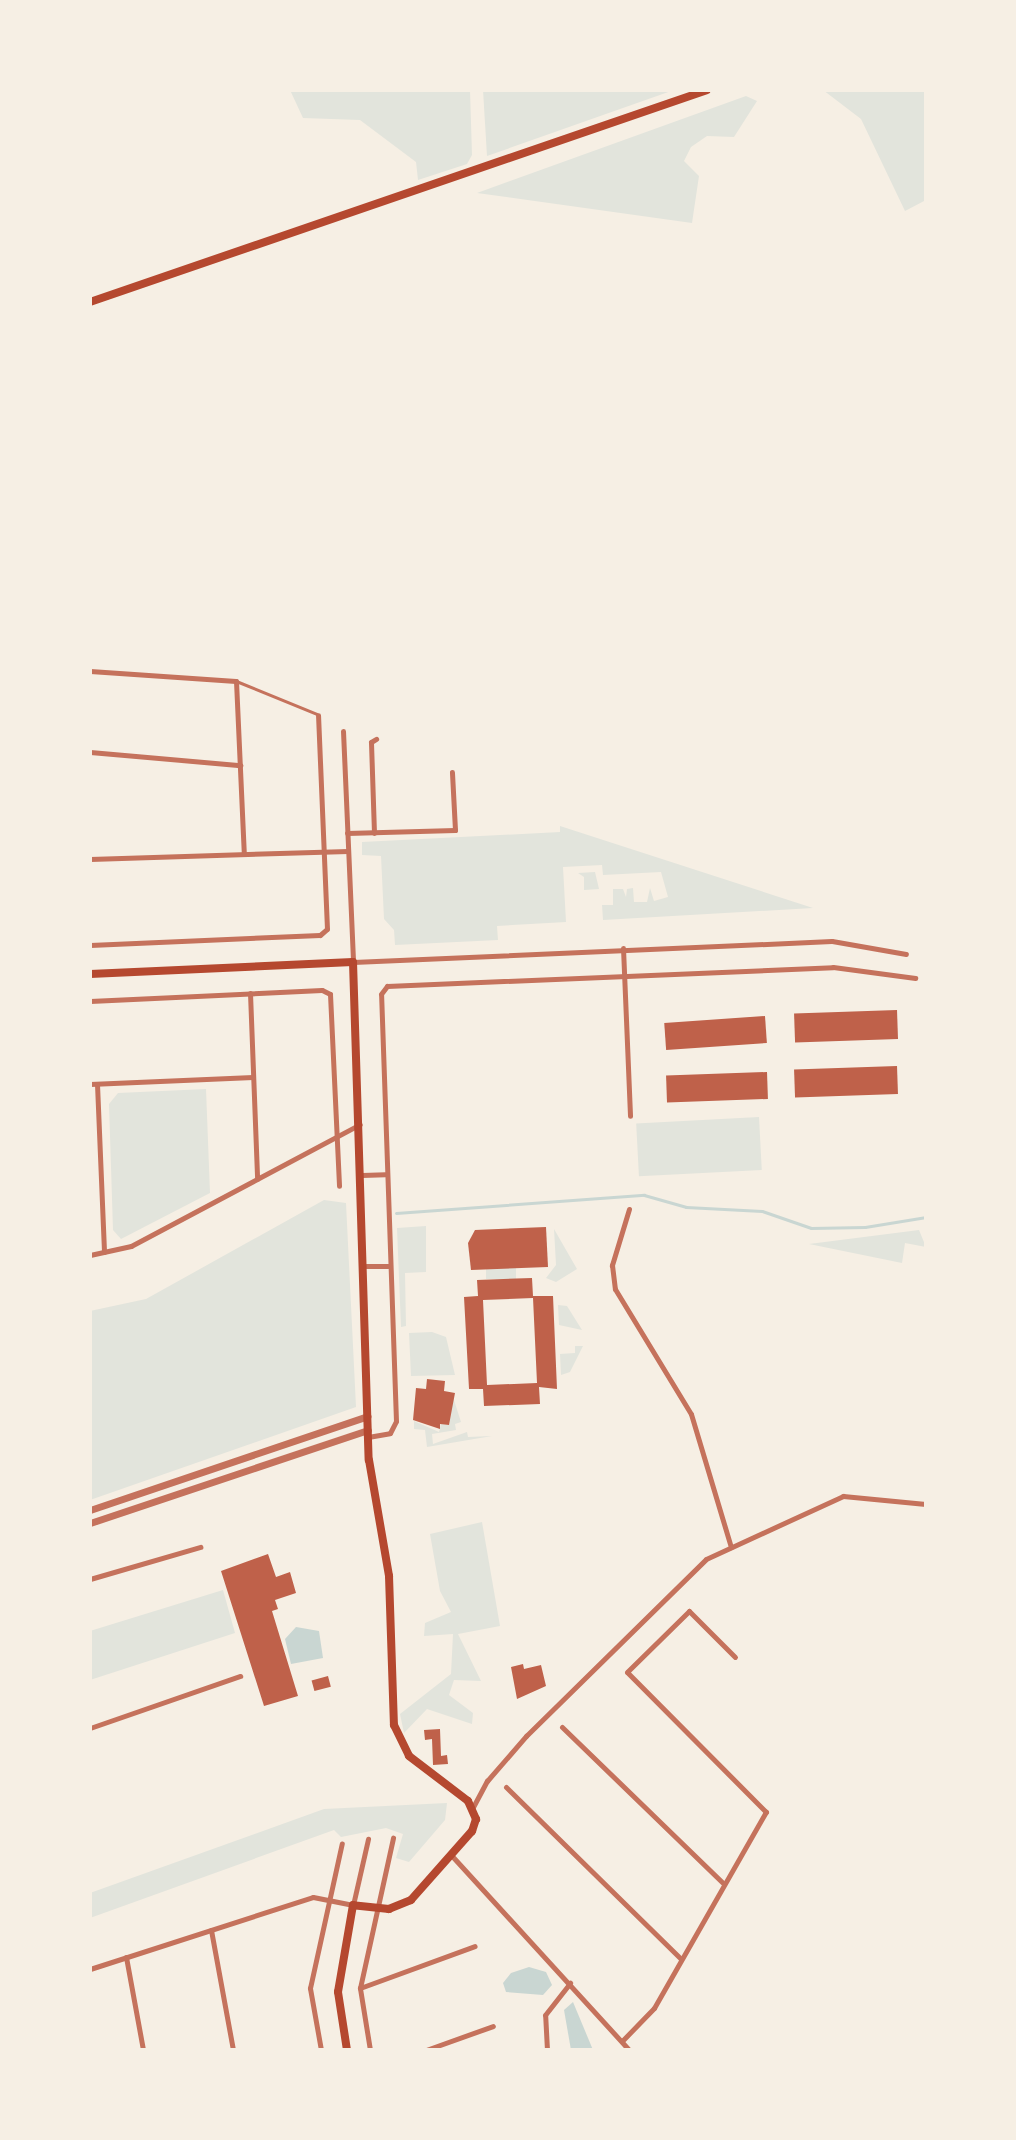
<!DOCTYPE html>
<html>
<head>
<meta charset="utf-8">
<style>
  body { margin:0 }
  #map { position:relative; width:1016px; height:2140px; overflow:hidden; background:#f6efe4; font-family:"Work Sans",sans-serif }
  div>[style] { position:absolute }
  .green>* { inset:0; background:#e2e4dc; transform-origin:0 0 }
  .water>* { inset:0; background:#c9d6d2 }
  .stream>* { height:3px; margin:-1.5px; padding:0 1.5px; transform-origin:1.5px; border-radius:1.5px; background:#c9d6d2 }
  .building>* { inset:0; background:#bf614a; transform-origin:0 0 }
  .service>* { height:3px; margin:-1.5px; padding:0 1.5px; transform-origin:1.5px; border-radius:1.5px; background:#c5725c }
  .minor>* { height:5px; margin:-2.5px; padding:0 2.5px; transform-origin:2.5px; border-radius:2.5px; background:#c5725c }
  .tertiary>* { height:7px; margin:-3.5px; padding:0 3.5px; transform-origin:3.5px; border-radius:3.5px; background:#c5725c }
  .secondary>* { height:8px; margin:-4px; padding:0 4px; transform-origin:4px; border-radius:4px; background:#b5482f }
  span { translate:-50% -50%; white-space:nowrap; text-align:center; line-height:1.15; -webkit-text-stroke:4.5px #f6efe4; paint-order:stroke }
  .frame { position:absolute; inset:0; border:92px solid #f6efe4; pointer-events:none }
</style>
</head>
<body>
<div id="map">
  <div class="green">
    <i style="clip-path:polygon(290px 90px,470px 90px,472px 155px,467px 164px,418px 180px,416px 162px,360px 120px,303px 118px)"></i>
    <i style="clip-path:polygon(483px 90px,674px 90px,487px 156px)"></i>
    <i style="clip-path:polygon(823px 90px,926px 90px,926px 200px,905px 211px,861px 119px)"></i>
    <i style="clip-path:polygon(746px 96px,757px 101px,734px 137px,707px 136px,691px 147px,684px 161px,699px 176px,692px 223px,477px 193px)"></i>
    <i style="clip-path:polygon(560px 826px,733px 882px,813px 908px,603px 920px,602px 905px,613px 905px,613px 889px,623px 889px,626px 897px,627px 889px,633px 888px,634px 902px,647px 902px,650px 888px,654px 901px,668px 897px,661px 872px,603px 875px,602px 865px,563px 867px,566px 922px,497px 926px,498px 940px,395px 945px,394px 930px,384px 919px,381px 856px,362px 855px,362px 842px,560px 832px)"></i>
    <i style="clip-path:polygon(595px 872px,599px 889px,584px 890px,584px 877px,578px 873px)"></i>
    <i style="clip-path:polygon(206px 1089px,210px 1193px,121px 1239px,113px 1230px,109px 1104px,118px 1093px)"></i>
    <i style="left:759px;top:1117px;width:53px;height:123px;rotate:87deg"></i>
    <i style="clip-path:polygon(324px 1200px,346px 1203px,356px 1407px,90px 1500px,90px 1311px,146px 1299px)"></i>
    <i style="clip-path:polygon(426px 1226px,426px 1272px,405px 1273px,406px 1326px,401px 1327px,397px 1228px)"></i>
    <i style="clip-path:polygon(554px 1229px,577px 1269px,556px 1282px,546px 1278px,556px 1265px)"></i>
    <i style="clip-path:polygon(919px 1230px,926px 1247px,905px 1243px,902px 1263px,809px 1244px)"></i>
    <i style="left:516px;top:1268px;width:11px;height:30px;rotate:90deg"></i>
    <i style="clip-path:polygon(558px 1305px,567px 1306px,582px 1330px,559px 1325px)"></i>
    <i style="clip-path:polygon(432px 1332px,446px 1337px,455px 1375px,411px 1376px,409px 1333px)"></i>
    <i style="clip-path:polygon(575px 1346px,583px 1346px,570px 1372px,561px 1375px,560px 1354px,575px 1353px)"></i>
    <i style="clip-path:polygon(453px 1397px,461px 1422px,455px 1424px,456px 1430px,432px 1434px,433px 1444px,467px 1432px,468px 1437px,492px 1436px,427px 1447px,425px 1430px,414px 1429px,414px 1421px,439px 1432px,441px 1424px,449px 1425px)"></i>
    <i style="clip-path:polygon(482px 1522px,500px 1626px,458px 1634px,481px 1681px,454px 1680px,449px 1695px,473px 1713px,472px 1724px,427px 1709px,404px 1733px,400px 1714px,451px 1674px,453px 1634px,424px 1636px,425px 1623px,451px 1612px,440px 1591px,430px 1534px)"></i>
    <i style="clip-path:polygon(223px 1590px,235px 1633px,90px 1680px,90px 1631px)"></i>
    <i style="clip-path:polygon(447px 1803px,445px 1820px,409px 1862px,396px 1858px,403px 1834px,386px 1828px,341px 1837px,334px 1830px,90px 1918px,90px 1893px,324px 1809px)"></i>
  </div>
  <div class="water">
    <i style="clip-path:polygon(296px 1627px,319px 1631px,323px 1658px,291px 1664px,285px 1639px)"></i>
    <i style="clip-path:polygon(529px 1967px,546px 1972px,552px 1985px,543px 1995px,506px 1992px,503px 1983px,511px 1973px)"></i>
    <i style="clip-path:polygon(573px 2002px,593px 2050px,571px 2050px,564px 2010px)"></i>
  </div>
  <div class="stream">
    <i style="left:396px;top:1213px;width:249px;rotate:-4.2deg"></i>
    <i style="left:644px;top:1195px;width:44px;rotate:15.9deg"></i>
    <i style="left:686px;top:1207px;width:76px;rotate:3deg"></i>
    <i style="left:762px;top:1211px;width:52px;rotate:19.1deg"></i>
    <i style="left:811px;top:1228px;width:54px;rotate:-1.1deg"></i>
    <i style="left:865px;top:1227px;width:62px;rotate:-9.3deg"></i>
  </div>
  <div class="building">
    <i style="left:897px;top:1010px;width:29px;height:103px;rotate:88deg"></i>
    <i style="left:765px;top:1016px;width:27px;height:101px;rotate:86deg"></i>
    <i style="left:897px;top:1066px;width:28px;height:103px;rotate:88deg"></i>
    <i style="left:767px;top:1072px;width:27px;height:101px;rotate:88deg"></i>
    <i style="clip-path:polygon(546px 1227px,548px 1267px,471px 1270px,468px 1243px,475px 1230px)"></i>
    <i style="clip-path:polygon(evenodd,532px 1278px,533px 1296px,553px 1296px,557px 1389px,539px 1387px,540px 1404px,484px 1406px,483px 1389px,469px 1389px,464px 1297px,478px 1296px,477px 1280px,532px 1278px,533px 1298px,537px 1383px,487px 1385px,483px 1300px,533px 1298px)"></i>
    <i style="clip-path:polygon(427px 1379px,445px 1381px,444px 1391px,455px 1393px,449px 1425px,440px 1424px,440px 1429px,413px 1420px,416px 1388px,426px 1389px)"></i>
    <i style="clip-path:polygon(268px 1554px,276px 1577px,290px 1572px,296px 1593px,275px 1600px,278px 1609px,272px 1611px,298px 1696px,264px 1706px,221px 1571px)"></i>
    <i style="clip-path:polygon(523px 1664px,524px 1669px,541px 1665px,546px 1686px,517px 1699px,511px 1667px)"></i>
    <i style="left:328px;top:1676px;width:11px;height:17px;rotate:75deg"></i>
    <i style="clip-path:polygon(440px 1729px,441px 1756px,447px 1755px,448px 1764px,433px 1765px,432px 1739px,425px 1740px,424px 1730px)"></i>
  </div>
  <div class="service">
    <i style="left:236px;top:681px;width:87px;rotate:22.2deg"></i>
  </div>
  <div class="minor">
    <i style="left:90px;top:671px;width:146px;rotate:3.9deg"></i>
    <i style="left:236px;top:681px;width:173px;rotate:87.4deg"></i>
    <i style="left:343px;top:731px;width:231px;rotate:87.5deg"></i>
    <i style="left:353px;top:962px;width:479px;rotate:-2.5deg"></i>
    <i style="left:832px;top:941px;width:75px;rotate:10deg"></i>
    <i style="left:90px;top:752px;width:151px;rotate:5deg"></i>
    <i style="left:347px;top:833px;width:108px;rotate:-1.6deg"></i>
    <i style="left:455px;top:830px;width:58px;rotate:-93deg"></i>
    <i style="left:374px;top:833px;width:91px;rotate:-91.9deg"></i>
    <i style="left:371px;top:742px;width:6px;rotate:-31deg"></i>
    <i style="left:90px;top:859px;width:258px;rotate:-1.8deg"></i>
    <i style="left:90px;top:945px;width:230px;rotate:-2.5deg"></i>
    <i style="left:320px;top:935px;width:9px;rotate:-41deg"></i>
    <i style="left:327px;top:929px;width:214px;rotate:-92.4deg"></i>
    <i style="left:623px;top:948px;width:168px;rotate:87.6deg"></i>
    <i style="left:250px;top:993px;width:186px;rotate:87.8deg"></i>
    <i style="left:90px;top:1001px;width:232px;rotate:-2.7deg"></i>
    <i style="left:322px;top:990px;width:9px;rotate:27deg"></i>
    <i style="left:330px;top:994px;width:192px;rotate:87.3deg"></i>
    <i style="left:90px;top:1084px;width:163px;rotate:-2.5deg"></i>
    <i style="left:97px;top:1084px;width:168px;rotate:87.6deg"></i>
    <i style="left:362px;top:1175px;width:23px;rotate:-2deg"></i>
    <i style="left:629px;top:1209px;width:59px;rotate:106.9deg"></i>
    <i style="left:612px;top:1265px;width:24px;rotate:83deg"></i>
    <i style="left:615px;top:1289px;width:146px;rotate:58.7deg"></i>
    <i style="left:691px;top:1414px;width:139px;rotate:73.3deg"></i>
    <i style="left:90px;top:1255px;width:42px;rotate:-12.4deg"></i>
    <i style="left:131px;top:1246px;width:259px;rotate:-28deg"></i>
    <i style="left:366px;top:1266px;width:22px"></i>
    <i style="left:368px;top:1437px;width:22px;rotate:-10deg"></i>
    <i style="left:390px;top:1433px;width:13px;rotate:-63deg"></i>
    <i style="left:396px;top:1421px;width:427px;rotate:-92deg"></i>
    <i style="left:381px;top:994px;width:10px;rotate:-53deg"></i>
    <i style="left:387px;top:986px;width:446px;rotate:-2.4deg"></i>
    <i style="left:833px;top:967px;width:83px;rotate:7.6deg"></i>
    <i style="left:90px;top:1579px;width:115px;rotate:-16.2deg"></i>
    <i style="left:562px;top:1727px;width:223px;rotate:44.1deg"></i>
    <i style="left:90px;top:1728px;width:159px;rotate:-19.1deg"></i>
    <i style="left:506px;top:1787px;width:244px;rotate:44.5deg"></i>
    <i style="left:473px;top:1807px;width:30px;rotate:-62deg"></i>
    <i style="left:487px;top:1781px;width:60px;rotate:-49.1deg"></i>
    <i style="left:526px;top:1736px;width:252px;rotate:-44.5deg"></i>
    <i style="left:706px;top:1559px;width:151px;rotate:-24.7deg"></i>
    <i style="left:843px;top:1496px;width:83px;rotate:5.5deg"></i>
    <i style="left:452px;top:1856px;width:263px;rotate:47.6deg"></i>
    <i style="left:211px;top:1930px;width:122px;rotate:79.6deg"></i>
    <i style="left:126px;top:1957px;width:95px;rotate:79.6deg"></i>
    <i style="left:90px;top:1969px;width:234px;rotate:-17.9deg"></i>
    <i style="left:313px;top:1897px;width:41px;rotate:11.3deg"></i>
    <i style="left:353px;top:1905px;width:68px;rotate:-77.2deg"></i>
    <i style="left:360px;top:1988px;width:122px;rotate:-20.1deg"></i>
    <i style="left:622px;top:2041px;width:46px;rotate:-45.9deg"></i>
    <i style="left:654px;top:2008px;width:226px;rotate:-60.3deg"></i>
    <i style="left:766px;top:1812px;width:197px;rotate:-134.8deg"></i>
    <i style="left:627px;top:1672px;width:87px;rotate:-44.5deg"></i>
    <i style="left:689px;top:1611px;width:65px;rotate:45deg"></i>
    <i style="left:321px;top:2050px;width:63px;rotate:-100.1deg"></i>
    <i style="left:310px;top:1988px;width:148px;rotate:-77.6deg"></i>
    <i style="left:370px;top:2050px;width:63px;rotate:-99.2deg"></i>
    <i style="left:360px;top:1988px;width:154px;rotate:-77.6deg"></i>
    <i style="left:426px;top:2050px;width:71px;rotate:-19.7deg"></i>
    <i style="left:547px;top:2050px;width:35px;rotate:-93deg"></i>
    <i style="left:545px;top:2015px;width:41px;rotate:-52deg"></i>
  </div>
  <div class="tertiary">
    <i style="left:90px;top:1510px;width:293px;rotate:-18.7deg"></i>
    <i style="left:90px;top:1523px;width:293px;rotate:-18.5deg"></i>
  </div>
  <div class="secondary">
    <i style="left:90px;top:302px;width:652px;rotate:-18.96deg"></i>
    <i style="left:90px;top:974px;width:263px;rotate:-2.6deg"></i>
    <i style="left:353px;top:962px;width:498px;rotate:88.2deg"></i>
    <i style="left:369px;top:1460px;width:118px;rotate:80.2deg"></i>
    <i style="left:389px;top:1576px;width:149px;rotate:88.1deg"></i>
    <i style="left:394px;top:1725px;width:34px;rotate:64deg"></i>
    <i style="left:409px;top:1756px;width:74px;rotate:37.3deg"></i>
    <i style="left:468px;top:1801px;width:20px;rotate:66deg"></i>
    <i style="left:476px;top:1819px;width:13px;rotate:108deg"></i>
    <i style="left:472px;top:1831px;width:92px;rotate:131.5deg"></i>
    <i style="left:411px;top:1900px;width:24px;rotate:158deg"></i>
    <i style="left:389px;top:1909px;width:36px;rotate:-174deg"></i>
    <i style="left:353px;top:1905px;width:88px;rotate:99.8deg"></i>
    <i style="left:338px;top:1992px;width:59px;rotate:81.2deg"></i>
  </div>
  <div class="frame"></div>
</div>
</body>
</html>
